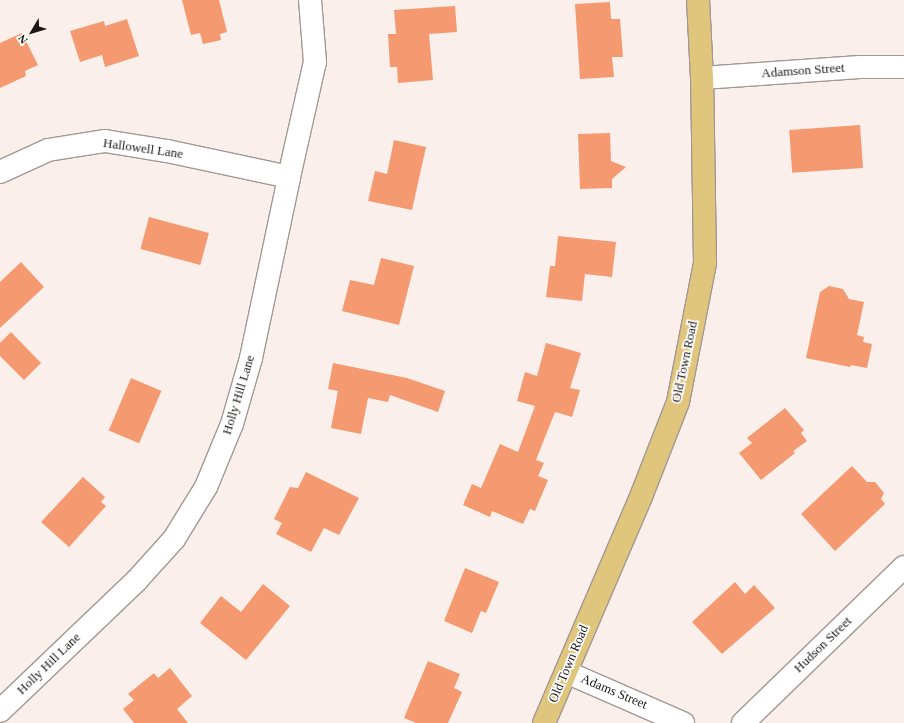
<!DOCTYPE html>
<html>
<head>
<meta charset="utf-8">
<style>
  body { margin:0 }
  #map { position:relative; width:904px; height:723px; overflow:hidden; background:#faefeb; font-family:"Times New Roman",serif }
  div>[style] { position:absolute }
  .building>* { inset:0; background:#f59971; transform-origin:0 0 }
  .roads { filter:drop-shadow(1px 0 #a29894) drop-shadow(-1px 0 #a29894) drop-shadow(0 1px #a29894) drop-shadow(0 -1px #a29894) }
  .minor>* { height:22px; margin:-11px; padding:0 11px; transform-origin:11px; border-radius:11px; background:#fff }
  .major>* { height:22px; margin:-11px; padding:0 11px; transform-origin:11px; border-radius:11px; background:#e0c57d }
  span { translate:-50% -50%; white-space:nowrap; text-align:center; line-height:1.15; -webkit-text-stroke:3.5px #fff; paint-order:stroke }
  .street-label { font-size:13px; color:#1a1716 }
  .north { position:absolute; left:12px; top:12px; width:40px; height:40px; -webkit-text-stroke:3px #fff; paint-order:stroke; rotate:232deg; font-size:11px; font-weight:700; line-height:16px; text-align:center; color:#1a1716 }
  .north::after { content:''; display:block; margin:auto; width:14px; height:18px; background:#1a1716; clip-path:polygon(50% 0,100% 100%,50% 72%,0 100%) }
</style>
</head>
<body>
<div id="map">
  <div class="building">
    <i style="clip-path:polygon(182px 0,219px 0,227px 32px,220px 34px,221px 40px,203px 44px,200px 33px,191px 35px)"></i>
    <i style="clip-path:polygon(610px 2px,611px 19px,620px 19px,623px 57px,612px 57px,614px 77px,580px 79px,575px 4px)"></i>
    <i style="clip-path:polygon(455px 6px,457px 32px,429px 34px,433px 80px,398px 83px,397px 67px,390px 67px,388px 34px,396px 34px,394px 10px)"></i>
    <i style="clip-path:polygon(127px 19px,139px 56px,105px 67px,102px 55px,80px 62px,70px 31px,104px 21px,105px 26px)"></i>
    <i style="clip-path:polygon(22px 33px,38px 65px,25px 71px,26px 76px,0 88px,0 43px)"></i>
    <i style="left:860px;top:125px;width:43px;height:71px;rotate:86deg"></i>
    <i style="clip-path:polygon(610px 133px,611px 161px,626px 167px,612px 179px,612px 188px,580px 189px,578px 134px)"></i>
    <i style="clip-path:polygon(394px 140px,426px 147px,412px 210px,368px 201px,375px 171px,387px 174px)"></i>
    <i style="left:149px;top:217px;width:62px;height:33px;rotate:15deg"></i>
    <i style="clip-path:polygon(558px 236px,616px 242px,612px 277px,585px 274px,582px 301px,546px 297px,550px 266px,555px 266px)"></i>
    <i style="clip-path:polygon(381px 258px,414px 266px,399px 325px,342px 311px,350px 280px,374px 285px)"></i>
    <i style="clip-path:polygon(21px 262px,44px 287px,0 328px,0 282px)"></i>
    <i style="clip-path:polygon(829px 286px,843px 289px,849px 299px,864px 302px,857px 335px,864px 337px,863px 342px,872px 344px,867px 368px,851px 365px,850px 367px,806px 358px,820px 292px)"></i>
    <i style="clip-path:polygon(11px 332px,41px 363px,24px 380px,0 356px,0 343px)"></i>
    <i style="clip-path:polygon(546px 343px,581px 353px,570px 388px,580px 390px,572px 417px,555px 412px,536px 460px,544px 463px,538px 476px,548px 480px,535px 511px,530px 509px,523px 524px,492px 511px,490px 517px,463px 505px,472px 484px,481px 488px,500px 444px,518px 452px,535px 406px,517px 401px,525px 372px,537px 376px)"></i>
    <i style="clip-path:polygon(333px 363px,407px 378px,445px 391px,438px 412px,390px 395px,388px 402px,368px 398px,361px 434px,331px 428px,338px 391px,328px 389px)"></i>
    <i style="left:131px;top:378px;width:33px;height:57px;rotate:23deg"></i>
    <i style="clip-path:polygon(785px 408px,804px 430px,801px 433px,807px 441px,793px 451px,795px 453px,761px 480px,739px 453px,752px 443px,747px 438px)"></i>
    <i style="clip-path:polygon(852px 466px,867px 482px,875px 482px,884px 493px,881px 499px,885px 504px,835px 551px,801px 514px)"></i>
    <i style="clip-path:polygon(306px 472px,359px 498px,339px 535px,324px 528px,311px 552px,276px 534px,282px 523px,274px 519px,290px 487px,298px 488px)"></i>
    <i style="clip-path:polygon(83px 477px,105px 497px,101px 502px,106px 506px,69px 547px,41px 522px)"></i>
    <i style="clip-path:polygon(465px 568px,499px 582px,486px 613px,481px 611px,472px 633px,444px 621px)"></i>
    <i style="clip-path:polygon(735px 582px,745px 594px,754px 585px,775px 608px,722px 654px,692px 622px)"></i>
    <i style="clip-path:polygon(263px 584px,290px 606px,246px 660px,200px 623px,221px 596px,241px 612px)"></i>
    <i style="clip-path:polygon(428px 661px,460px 674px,454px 688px,462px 692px,448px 723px,416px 723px,404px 718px)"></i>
    <i style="clip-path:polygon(170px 668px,192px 696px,177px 709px,188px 723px,134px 723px,123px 709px,134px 700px,128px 694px,154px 673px,158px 678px)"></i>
  </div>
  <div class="roads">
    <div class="minor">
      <i style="left:702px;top:78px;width:158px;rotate:-4deg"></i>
      <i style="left:860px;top:67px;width:44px"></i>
      <i style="left:0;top:172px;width:53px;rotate:-24.6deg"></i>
      <i style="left:48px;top:150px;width:58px;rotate:-9deg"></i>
      <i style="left:105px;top:141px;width:63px;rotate:9.2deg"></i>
      <i style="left:167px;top:151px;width:125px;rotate:12deg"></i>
      <i style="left:566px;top:672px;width:128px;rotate:23.6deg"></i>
      <i style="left:0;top:711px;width:190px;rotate:-43.7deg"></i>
      <i style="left:137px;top:580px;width:55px;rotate:-47.9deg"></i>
      <i style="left:174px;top:539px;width:61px;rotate:-58.4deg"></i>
      <i style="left:206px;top:487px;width:68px;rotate:-67.6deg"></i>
      <i style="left:232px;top:424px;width:69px;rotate:-73.9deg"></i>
      <i style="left:251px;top:358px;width:185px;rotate:-78.1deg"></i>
      <i style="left:289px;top:177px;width:118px;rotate:-77.3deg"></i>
      <i style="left:315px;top:62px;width:62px;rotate:-94.6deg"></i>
      <i style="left:743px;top:723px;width:224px;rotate:-44.1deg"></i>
    </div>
    <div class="major">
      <i style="left:544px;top:723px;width:249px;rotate:-66.8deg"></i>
      <i style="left:642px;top:494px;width:99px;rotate:-68.6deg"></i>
      <i style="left:678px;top:402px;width:142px;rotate:-79deg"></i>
      <i style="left:705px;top:263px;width:185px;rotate:-90.9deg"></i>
      <i style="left:702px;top:78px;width:78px;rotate:-92.9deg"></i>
    </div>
  </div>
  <div class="street-label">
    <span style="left:803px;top:71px;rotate:-4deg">Adamson Street</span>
    <span style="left:143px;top:149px;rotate:8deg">Hallowell Lane</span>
    <span style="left:685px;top:362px;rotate:-78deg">Old Town Road</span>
    <span style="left:239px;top:395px;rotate:-73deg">Holly Hill Lane</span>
    <span style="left:823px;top:645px;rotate:-44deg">Hudson Street</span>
    <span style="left:49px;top:664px;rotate:-44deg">Holly Hill Lane</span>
    <span style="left:569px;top:664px;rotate:-67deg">Old Town Road</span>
    <span style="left:614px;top:692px;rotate:23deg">Adams Street</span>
  </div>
  <div class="north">N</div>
</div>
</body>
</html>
